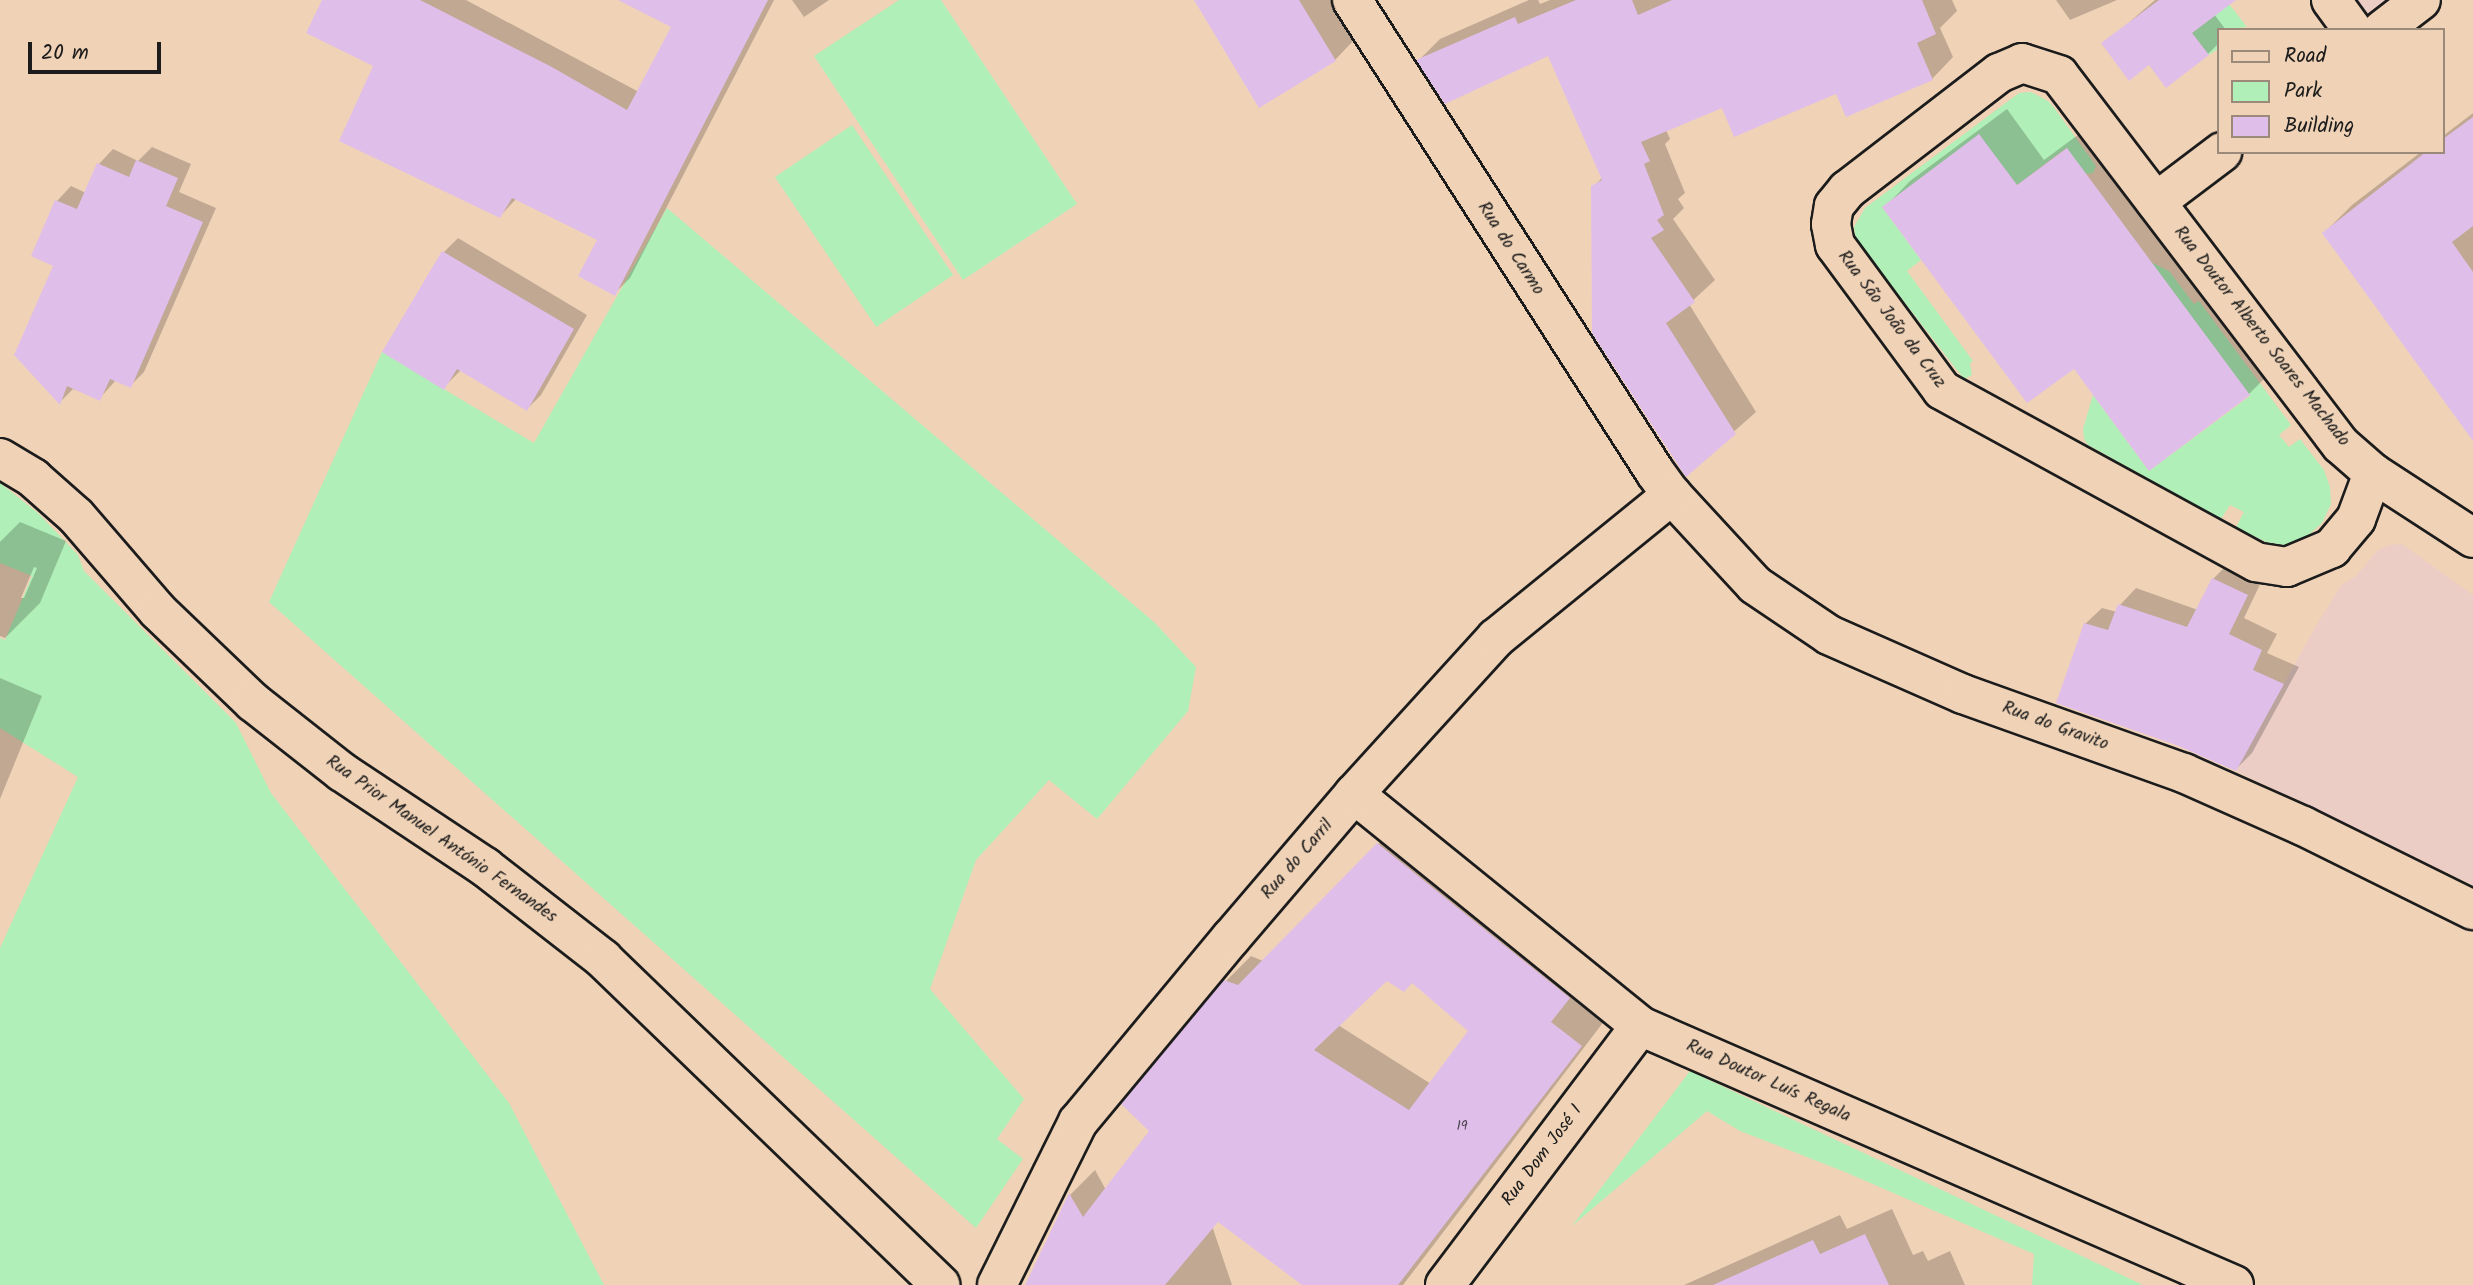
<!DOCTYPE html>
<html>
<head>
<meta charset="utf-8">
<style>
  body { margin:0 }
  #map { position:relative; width:2473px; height:1285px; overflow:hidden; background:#f0d3b7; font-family:Kalam,sans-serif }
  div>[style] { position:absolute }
  .built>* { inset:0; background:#ebcdc6 }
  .green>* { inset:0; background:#b0efb7; transform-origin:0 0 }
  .shadow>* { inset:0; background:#0003 }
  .building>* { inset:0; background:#e0beea }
  .roads { filter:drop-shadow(2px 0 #1c1c1c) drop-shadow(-2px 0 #1c1c1c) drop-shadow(0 2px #1c1c1c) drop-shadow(0 -2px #1c1c1c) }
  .minor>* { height:38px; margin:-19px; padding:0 19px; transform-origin:19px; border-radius:19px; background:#f0d3b7 }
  span { translate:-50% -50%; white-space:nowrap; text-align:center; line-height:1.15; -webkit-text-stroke:5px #f0d3b7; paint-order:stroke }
  .number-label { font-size:14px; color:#4d4450 }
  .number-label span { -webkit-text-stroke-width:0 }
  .street-label { font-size:18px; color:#1c1c1c }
  .legend { position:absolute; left:2217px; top:28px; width:228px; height:126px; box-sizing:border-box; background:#f0d3b7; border:2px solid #9b8a79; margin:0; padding:9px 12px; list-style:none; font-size:21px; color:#1c1c1c }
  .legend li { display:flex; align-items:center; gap:14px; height:35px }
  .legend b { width:35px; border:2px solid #9b8a79 }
  .scale { position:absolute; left:28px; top:42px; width:133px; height:32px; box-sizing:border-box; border:4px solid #1c1c1c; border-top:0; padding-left:9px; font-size:21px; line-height:24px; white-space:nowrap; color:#1c1c1c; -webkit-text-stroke:5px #f0d3b7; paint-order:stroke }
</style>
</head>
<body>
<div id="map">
  <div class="built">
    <i style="clip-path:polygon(2331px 0,2421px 0,2382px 30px)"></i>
    <i style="clip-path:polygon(2402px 544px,2473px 595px,2473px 885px,2236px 771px,2314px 629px,2342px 584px,2355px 577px,2378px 550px,2389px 545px)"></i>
  </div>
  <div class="green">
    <i style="clip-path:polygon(899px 0,941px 0,1077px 204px,963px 280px,814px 56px)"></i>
    <i style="clip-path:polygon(2201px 0,2226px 0,2247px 27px,2219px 30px,2219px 48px,2209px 55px,2192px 33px,2213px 17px)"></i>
    <i style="clip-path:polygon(2031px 92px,2048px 101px,2055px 109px,2096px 166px,2093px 173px,2086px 174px,2066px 148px,2017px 185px,1979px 135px,1882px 207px,1921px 260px,1907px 271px,1973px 361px,1970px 363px,1972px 375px,1964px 379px,1856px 240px,1854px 227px,1865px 208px,2019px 93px)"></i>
    <i style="left:852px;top:125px;width:181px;height:93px;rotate:56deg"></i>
    <i style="clip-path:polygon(667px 208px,1154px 622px,1196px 667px,1188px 711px,1097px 819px,1049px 780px,976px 860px,930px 989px,1024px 1099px,997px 1139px,1023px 1159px,976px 1228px,269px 602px,382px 352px,534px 443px)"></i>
    <i style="clip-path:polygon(2151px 262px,2169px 271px,2194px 304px,2199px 301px,2291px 425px,2279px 435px,2289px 447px,2300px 439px,2324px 470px,2330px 487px,2331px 504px,2322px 523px,2303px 540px,2286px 545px,2268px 543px,2236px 527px,2244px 512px,2230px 505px,2221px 519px,2088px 445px,2084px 439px,2083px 429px,2093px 395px,2149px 471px,2250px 396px)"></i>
    <i style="clip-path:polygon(0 483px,38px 513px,78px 555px,84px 571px,236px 723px,271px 793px,509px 1103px,604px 1285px,0 1285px,0 948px,78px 777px,0 728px,0 638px,5px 640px,32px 576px,0 563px)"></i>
    <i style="clip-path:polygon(1690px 1071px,2143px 1285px,2032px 1285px,2034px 1254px,1845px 1172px,1740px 1131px,1707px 1111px,1572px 1226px)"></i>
  </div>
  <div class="shadow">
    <i style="clip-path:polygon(324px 0,466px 0,639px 92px,674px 26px,621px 0,774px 0,630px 278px,614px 294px,599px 240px,517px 198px,500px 216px)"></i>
    <i style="clip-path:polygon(792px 0,829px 0,804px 17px)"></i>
    <i style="clip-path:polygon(1196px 0,1339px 0,1334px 6px,1354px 40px,1335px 60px)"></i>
    <i style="clip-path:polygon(1529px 0,1538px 0,1540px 4px,1550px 0,1952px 0,1957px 11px,1940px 28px,1953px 57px,1932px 79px,1723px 106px,1666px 130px,1670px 139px,1665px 144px,1685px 193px,1678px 199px,1684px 208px,1673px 219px,1715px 280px,1689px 304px,1756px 412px,1686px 474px,1593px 187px,1603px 177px,1549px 54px,1419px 60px,1440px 39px)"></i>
    <i style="clip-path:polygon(2056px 0,2117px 0,2070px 20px)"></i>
    <i style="clip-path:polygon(2155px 0,2228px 0,2214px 14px,2226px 30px,2219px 30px,2219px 43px,2208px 54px,2150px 63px,2104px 44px)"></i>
    <i style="clip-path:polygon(2007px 109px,2044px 160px,2094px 123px,2275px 368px,2249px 394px,2074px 367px,1884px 208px,1910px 181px)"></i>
    <i style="clip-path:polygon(2473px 113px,2473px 437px,2324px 233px,2352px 205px,2421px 152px,2443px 152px,2443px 136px)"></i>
    <i style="clip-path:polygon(152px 147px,191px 164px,179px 192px,216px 208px,144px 372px,130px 386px,116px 380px,100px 398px,73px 389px,60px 402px,56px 266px,33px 255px,57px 201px,71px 186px,86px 193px,99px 164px,113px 149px,138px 161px)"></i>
    <i style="clip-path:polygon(458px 238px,587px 315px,541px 395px,527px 409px,461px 370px,444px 387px,384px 351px,444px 252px)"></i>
    <i style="clip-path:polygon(evenodd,20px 522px,66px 541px,40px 603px,5px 638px,0 636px,0 542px,20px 522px,34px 567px,37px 568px,24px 598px,21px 598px,34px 567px)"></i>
    <i style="clip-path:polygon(2229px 563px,2263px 578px,2244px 618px,2277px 634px,2267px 653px,2299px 667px,2252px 753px,2236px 769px,2085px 624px,2102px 608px,2117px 612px,2120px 605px,2136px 588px,2198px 610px,2213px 579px)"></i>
    <i style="clip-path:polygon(0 678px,42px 696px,0 799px)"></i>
    <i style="clip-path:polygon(evenodd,1403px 819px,1605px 1020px,1403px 1285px,1303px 1285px,1207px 1211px,1232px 1285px,1027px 1285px,1071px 1194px,1095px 1170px,1106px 1190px,1151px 1130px,1226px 981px,1251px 956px,1263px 961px,1403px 819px,1387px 978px,1412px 981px,1471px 1031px,1431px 1084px,1338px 1025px,1387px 978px)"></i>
    <i style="clip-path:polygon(1892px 1209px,1913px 1255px,1923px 1251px,1928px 1261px,1950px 1251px,1965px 1285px,1684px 1285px,1840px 1215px,1847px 1229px)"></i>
  </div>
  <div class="building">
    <i style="clip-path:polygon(322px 0,420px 0,550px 66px,627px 110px,671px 27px,618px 0,768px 0,615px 296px,578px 276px,597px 240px,512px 198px,500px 218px,339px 141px,373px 66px,306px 33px)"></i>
    <i style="clip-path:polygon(1194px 0,1299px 0,1336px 61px,1259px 108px)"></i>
    <i style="clip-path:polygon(1576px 0,1632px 0,1638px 15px,1672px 0,1922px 0,1936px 34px,1917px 43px,1933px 80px,1846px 117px,1836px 94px,1734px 137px,1722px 108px,1641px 142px,1650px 161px,1644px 164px,1664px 215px,1657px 220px,1664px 230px,1651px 238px,1695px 302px,1666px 323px,1736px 434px,1686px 477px,1592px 333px,1591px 186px,1602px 180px,1548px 56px,1445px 104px,1416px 60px,1515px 17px,1518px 24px)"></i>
    <i style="clip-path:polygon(2159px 0,2236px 0,2192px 33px,2209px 55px,2166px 88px,2149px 65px,2129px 81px,2101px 43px)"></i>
    <i style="clip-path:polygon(2473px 117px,2473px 226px,2452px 242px,2473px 272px,2473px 441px,2322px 233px,2426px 152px,2443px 152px,2443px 139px)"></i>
    <i style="clip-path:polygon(1979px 134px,2017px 185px,2067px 148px,2250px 395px,2149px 471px,2074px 369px,2027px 403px,1882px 207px)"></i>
    <i style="clip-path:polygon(136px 160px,178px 178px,166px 206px,203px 222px,131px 388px,110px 379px,100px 401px,67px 386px,60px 405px,14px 355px,53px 266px,31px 256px,55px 200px,77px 209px,97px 163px,129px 177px)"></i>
    <i style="clip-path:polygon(442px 251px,574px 329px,527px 411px,457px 369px,444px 390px,382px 352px)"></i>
    <i style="clip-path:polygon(2212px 578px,2248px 595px,2229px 634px,2262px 650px,2253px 670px,2284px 684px,2236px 771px,2176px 745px,2056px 703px,2084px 623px,2108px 630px,2118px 604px,2187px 627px)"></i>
    <i style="clip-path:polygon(evenodd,1377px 843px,1570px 998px,1551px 1022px,1582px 1046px,1398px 1285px,1302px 1285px,1218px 1222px,1165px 1285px,1025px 1285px,1069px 1193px,1083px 1217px,1149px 1131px,1121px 1104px,1224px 980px,1238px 985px,1377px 843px,1387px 981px,1404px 992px,1412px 983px,1468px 1031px,1409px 1110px,1314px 1050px,1387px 981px)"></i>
    <i style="clip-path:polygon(1865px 1234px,1889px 1285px,1713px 1285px,1813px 1240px,1820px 1254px)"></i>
  </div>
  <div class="roads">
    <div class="minor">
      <i style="left:1352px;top:0;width:561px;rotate:57.3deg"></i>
      <i style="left:1655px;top:472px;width:29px;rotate:54deg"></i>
      <i style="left:1672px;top:495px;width:122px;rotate:47.3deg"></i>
      <i style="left:1755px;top:585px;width:89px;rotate:34deg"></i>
      <i style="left:1829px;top:635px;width:146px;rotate:23.8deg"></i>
      <i style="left:1963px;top:694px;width:235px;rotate:19.7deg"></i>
      <i style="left:2184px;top:773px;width:130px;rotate:24deg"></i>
      <i style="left:2303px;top:826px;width:190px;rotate:26.3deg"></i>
      <i style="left:2331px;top:0;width:37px;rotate:54deg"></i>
      <i style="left:2382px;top:30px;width:49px;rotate:-37.6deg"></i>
      <i style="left:2156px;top:202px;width:83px;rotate:-37.1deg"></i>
      <i style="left:0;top:458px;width:39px;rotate:31deg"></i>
      <i style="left:33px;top:478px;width:57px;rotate:41.5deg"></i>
      <i style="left:76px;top:516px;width:125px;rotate:49.2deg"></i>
      <i style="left:158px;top:611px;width:132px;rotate:43.8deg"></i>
      <i style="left:253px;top:702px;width:113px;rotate:38.2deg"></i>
      <i style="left:342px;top:772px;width:172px;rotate:33.6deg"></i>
      <i style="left:485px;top:867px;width:150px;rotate:37.9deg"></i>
      <i style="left:603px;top:959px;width:469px;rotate:44deg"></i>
      <i style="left:2373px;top:473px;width:49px;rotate:110.3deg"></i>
      <i style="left:2356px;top:519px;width:38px;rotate:130deg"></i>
      <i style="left:2332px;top:548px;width:49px;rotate:157.1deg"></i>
      <i style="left:2287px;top:567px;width:31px;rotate:-171deg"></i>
      <i style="left:2256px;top:562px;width:358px;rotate:-151.3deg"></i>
      <i style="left:1942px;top:390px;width:180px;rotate:-126.4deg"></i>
      <i style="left:1835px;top:245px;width:21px;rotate:-101deg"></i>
      <i style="left:1831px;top:224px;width:18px;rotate:-81deg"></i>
      <i style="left:1834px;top:206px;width:21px;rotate:-51deg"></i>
      <i style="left:1847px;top:190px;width:192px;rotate:-37.6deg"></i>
      <i style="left:1999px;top:73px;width:25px;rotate:-23deg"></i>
      <i style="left:2022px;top:63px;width:39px;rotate:18deg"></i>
      <i style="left:2059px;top:75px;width:465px;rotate:52.7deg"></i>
      <i style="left:2341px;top:445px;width:43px;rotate:41.2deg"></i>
      <i style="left:2373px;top:473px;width:119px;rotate:33deg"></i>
      <i style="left:1354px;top:794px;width:368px;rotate:39deg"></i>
      <i style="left:1640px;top:1026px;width:648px;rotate:23.56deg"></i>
      <i style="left:997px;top:1285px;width:182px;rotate:-63.6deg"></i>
      <i style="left:1078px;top:1122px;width:239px;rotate:-50.3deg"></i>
      <i style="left:1231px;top:938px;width:189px;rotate:-49.5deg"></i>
      <i style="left:1354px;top:794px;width:211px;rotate:-47.7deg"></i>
      <i style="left:1496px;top:638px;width:227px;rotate:-39.1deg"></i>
      <i style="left:1445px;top:1285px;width:324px;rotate:-53deg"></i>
    </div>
  </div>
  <div class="number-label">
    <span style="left:1462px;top:1126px">19</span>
  </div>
  <div class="street-label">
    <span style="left:1510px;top:249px;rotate:57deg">Rua do Carmo</span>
    <span style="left:1891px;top:320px;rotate:53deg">Rua São João da Cruz</span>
    <span style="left:2261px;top:337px;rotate:52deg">Rua Doutor Alberto Soares Machado</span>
    <span style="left:2055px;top:727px;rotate:20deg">Rua do Gravito</span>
    <span style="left:441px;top:840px;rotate:35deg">Rua Prior Manuel António Fernandes</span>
    <span style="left:1298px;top:860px;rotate:-49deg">Rua do Carril</span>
    <span style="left:1768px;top:1082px;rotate:24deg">Rua Doutor Luís Regala</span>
    <span style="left:1543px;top:1156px;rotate:-53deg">Rua Dom José I</span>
  </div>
  <ul class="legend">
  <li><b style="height:9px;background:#f0d3b7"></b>Road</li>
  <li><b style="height:19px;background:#b0efb7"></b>Park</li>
  <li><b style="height:19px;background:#e0beea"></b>Building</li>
  </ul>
  <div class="scale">20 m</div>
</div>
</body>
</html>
